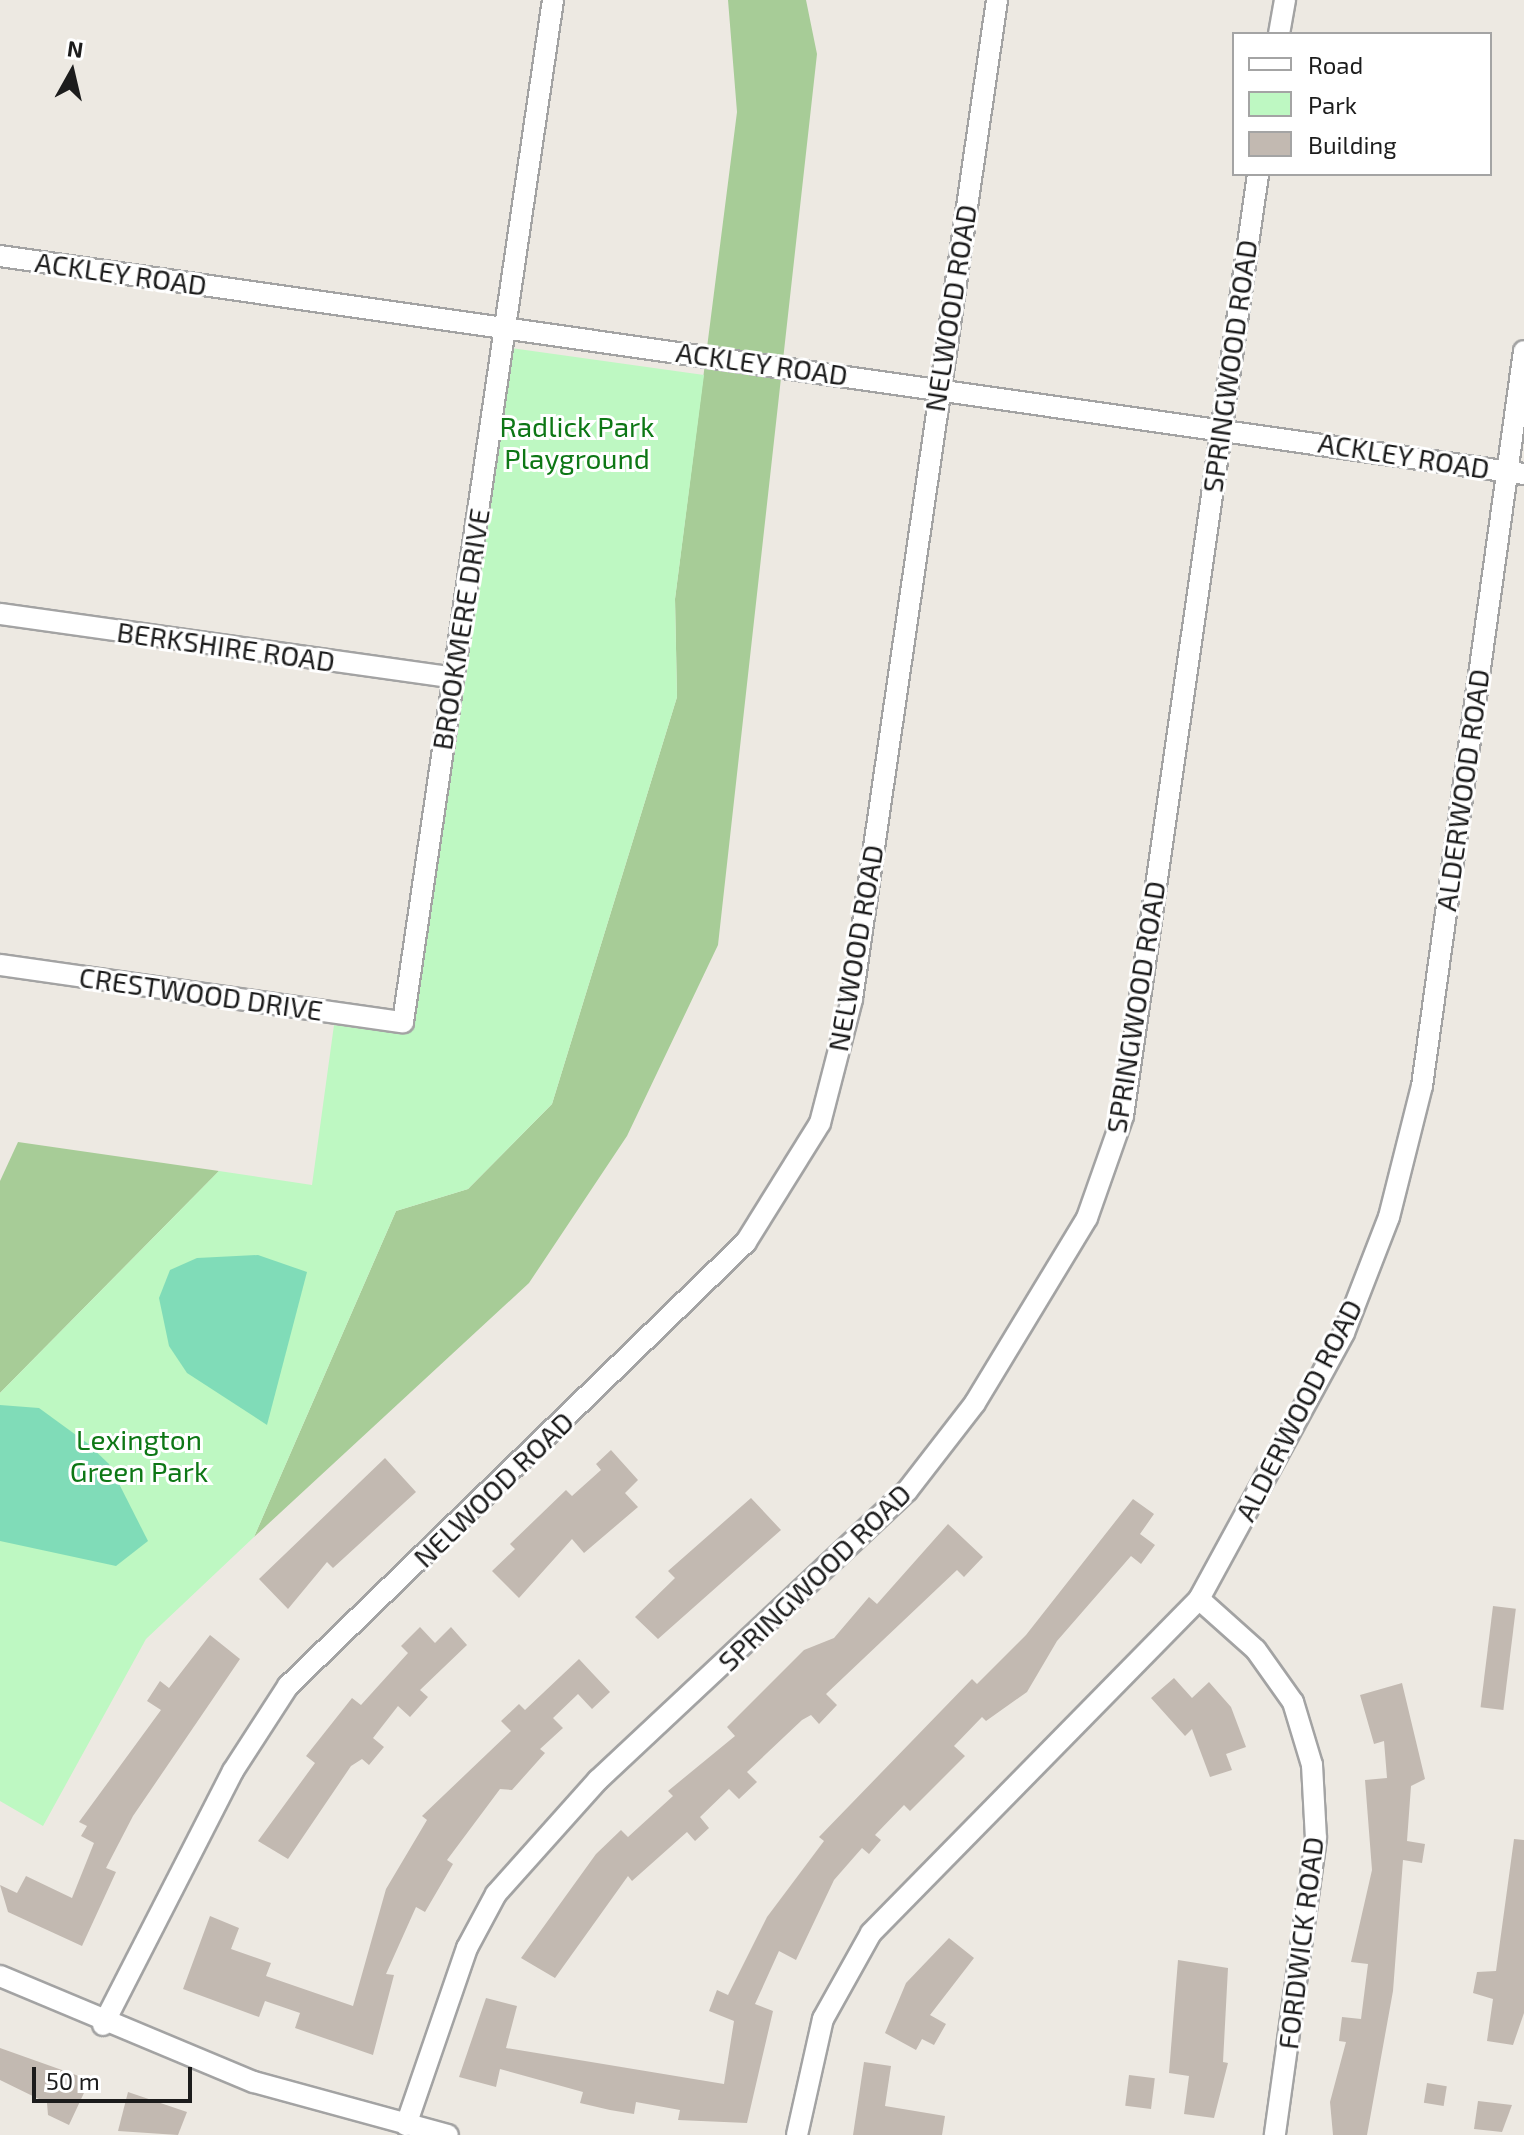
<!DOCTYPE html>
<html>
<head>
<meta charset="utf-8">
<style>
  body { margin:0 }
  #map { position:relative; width:1524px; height:2135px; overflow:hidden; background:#ede9e2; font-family:"Exo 2",sans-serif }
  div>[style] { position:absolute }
  .forest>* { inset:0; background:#a7cc97 }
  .park>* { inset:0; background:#bef8c2 }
  .pitch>* { inset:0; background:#80dcb8 }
  .building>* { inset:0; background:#c2b9b1; transform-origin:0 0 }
  .roads { filter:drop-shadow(2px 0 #a3a3a3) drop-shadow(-2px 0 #a3a3a3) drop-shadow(0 2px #a3a3a3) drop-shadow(0 -2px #a3a3a3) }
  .minor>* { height:20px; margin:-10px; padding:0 10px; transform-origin:10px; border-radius:10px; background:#fff }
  span { translate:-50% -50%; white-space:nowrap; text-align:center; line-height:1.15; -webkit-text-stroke:6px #fff; paint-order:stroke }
  .street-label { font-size:28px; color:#1c1c1c }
  .park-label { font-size:28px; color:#0d7715 }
  .legend { position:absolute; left:1232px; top:32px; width:260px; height:144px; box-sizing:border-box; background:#fff; border:2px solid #a4a4a4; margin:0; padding:10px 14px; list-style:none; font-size:24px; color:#1c1c1c }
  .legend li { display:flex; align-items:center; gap:16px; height:40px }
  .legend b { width:40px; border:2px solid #a4a4a4 }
  .north { position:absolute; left:32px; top:32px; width:80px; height:80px; -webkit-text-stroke:6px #fff; paint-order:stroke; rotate:8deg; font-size:22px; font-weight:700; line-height:32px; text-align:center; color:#1c1c1c }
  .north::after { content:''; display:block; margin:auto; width:28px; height:36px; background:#1c1c1c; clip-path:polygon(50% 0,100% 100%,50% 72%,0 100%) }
  .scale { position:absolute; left:32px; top:2067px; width:160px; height:36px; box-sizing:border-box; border:4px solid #1c1c1c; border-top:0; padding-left:10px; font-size:24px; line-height:28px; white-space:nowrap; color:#1c1c1c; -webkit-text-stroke:6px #fff; paint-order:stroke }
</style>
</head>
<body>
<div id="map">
  <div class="forest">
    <i style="clip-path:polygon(728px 0,806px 0,817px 54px,718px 945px,627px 1136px,529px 1283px,254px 1537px,396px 1211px,468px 1189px,552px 1104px,677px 697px,675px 599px,737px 112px)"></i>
    <i style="clip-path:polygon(18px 1142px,219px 1171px,0 1393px,0 1181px)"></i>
  </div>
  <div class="park">
    <i style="clip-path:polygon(511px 348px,704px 375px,675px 599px,677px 697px,552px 1104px,468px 1189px,396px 1211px,254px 1537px,146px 1639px,43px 1826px,0 1801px,0 1393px,219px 1171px,312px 1185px,334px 1025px,386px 1032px,409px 1020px)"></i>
  </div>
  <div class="pitch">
    <i style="clip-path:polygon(258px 1255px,307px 1272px,267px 1425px,187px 1373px,169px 1346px,159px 1298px,170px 1270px,197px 1258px)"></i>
    <i style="clip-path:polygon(0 1405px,39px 1408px,87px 1443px,109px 1464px,148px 1541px,116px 1566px,0 1541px)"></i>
  </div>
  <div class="building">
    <i style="clip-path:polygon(611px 1450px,638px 1480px,625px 1493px,638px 1507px,584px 1553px,572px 1539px,519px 1598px,492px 1571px,515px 1549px,510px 1544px,566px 1490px,572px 1496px,601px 1470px,596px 1464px)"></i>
    <i style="clip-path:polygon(385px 1458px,416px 1492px,333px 1568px,327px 1562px,288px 1609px,259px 1579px)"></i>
    <i style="clip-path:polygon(751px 1498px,781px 1530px,658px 1639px,635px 1617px,675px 1578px,668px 1571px)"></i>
    <i style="clip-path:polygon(1133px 1499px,1154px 1514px,1140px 1534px,1155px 1545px,1141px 1564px,1131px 1556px,1057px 1641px,1027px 1692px,986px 1721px,982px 1717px,954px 1746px,965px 1756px,910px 1811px,904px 1805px,875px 1835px,881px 1840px,869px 1854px,862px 1848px,834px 1880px,796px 1960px,779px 1951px,755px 2004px,773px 2011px,747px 2123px,678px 2120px,680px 2110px,636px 2102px,634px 2114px,610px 2110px,580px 2103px,583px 2092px,500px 2069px,496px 2087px,459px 2077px,486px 1998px,517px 2006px,506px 2048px,724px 2084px,734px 2021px,709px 2011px,717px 1990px,728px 1995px,767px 1917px,824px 1841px,819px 1837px,972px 1679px,977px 1684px,1026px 1635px)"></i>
    <i style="clip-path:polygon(948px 1524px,983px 1557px,964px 1577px,957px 1570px,826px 1694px,837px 1705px,819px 1724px,811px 1715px,802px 1720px,747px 1772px,757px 1782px,739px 1799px,729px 1789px,700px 1817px,709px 1828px,695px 1841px,687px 1832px,632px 1881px,628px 1876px,555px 1978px,521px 1958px,596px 1854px,621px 1830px,628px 1837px,673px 1796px,668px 1791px,735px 1736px,727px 1727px,804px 1650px,834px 1638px,869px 1597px,877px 1604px)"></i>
    <i style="left:1493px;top:1606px;width:23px;height:102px;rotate:7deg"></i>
    <i style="clip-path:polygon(420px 1627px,435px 1643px,451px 1627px,467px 1645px,420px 1690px,428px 1697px,410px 1717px,398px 1706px,373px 1738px,384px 1747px,369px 1765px,362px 1759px,351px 1766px,288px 1859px,258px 1841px,315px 1763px,306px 1756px,352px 1698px,361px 1705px,408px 1653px,401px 1646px)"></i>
    <i style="clip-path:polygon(210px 1635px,240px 1659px,133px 1816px,106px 1868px,116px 1872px,82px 1946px,8px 1912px,0 1885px,17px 1893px,26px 1876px,72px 1898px,94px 1843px,81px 1836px,87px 1826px,79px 1822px,161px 1710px,147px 1701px,160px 1681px,169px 1688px)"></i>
    <i style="clip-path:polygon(579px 1659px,610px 1692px,592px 1709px,578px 1694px,553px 1718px,563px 1728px,540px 1749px,545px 1753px,512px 1790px,500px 1789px,447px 1860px,453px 1864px,425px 1912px,416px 1907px,386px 1974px,394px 1975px,373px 2055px,295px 2028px,300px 2013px,265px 2001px,259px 2017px,183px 1989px,210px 1916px,239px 1928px,231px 1949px,271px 1963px,266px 1976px,353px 2006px,386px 1889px,427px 1820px,422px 1816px,511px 1731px,501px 1721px,519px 1704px,525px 1710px)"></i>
    <i style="clip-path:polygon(1174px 1678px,1192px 1698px,1209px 1682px,1231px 1707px,1246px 1747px,1226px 1754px,1232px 1770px,1210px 1777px,1192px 1729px,1185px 1736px,1151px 1698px)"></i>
    <i style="clip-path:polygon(1402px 1683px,1425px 1779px,1411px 1786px,1407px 1841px,1425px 1844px,1422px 1863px,1403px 1860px,1393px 1991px,1367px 2135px,1333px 2135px,1330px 2102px,1346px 2042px,1339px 2041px,1342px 2017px,1361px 2019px,1368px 1964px,1351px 1962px,1372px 1870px,1365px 1780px,1387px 1778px,1384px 1741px,1374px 1744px,1360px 1695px)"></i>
    <i style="clip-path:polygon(1514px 1839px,1524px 1840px,1524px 2013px,1513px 2045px,1487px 2041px,1493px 1999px,1473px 1993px,1477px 1972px,1496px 1971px)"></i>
    <i style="clip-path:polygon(949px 1938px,974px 1958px,930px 2015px,946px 2024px,934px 2045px,922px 2039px,916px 2050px,885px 2033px,906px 1983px)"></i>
    <i style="clip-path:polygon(1178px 1960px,1228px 1968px,1223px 2062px,1228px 2063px,1214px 2118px,1184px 2114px,1189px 2076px,1169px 2073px)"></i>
    <i style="clip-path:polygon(0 2048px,90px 2080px,69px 2125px,48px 2115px,47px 2103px,0 2080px)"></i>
    <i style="clip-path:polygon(864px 2062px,891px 2066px,885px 2106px,945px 2116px,942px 2135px,853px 2135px)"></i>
    <i style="left:1129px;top:2075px;width:26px;height:31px;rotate:7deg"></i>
    <i style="left:1427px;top:2083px;width:20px;height:20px;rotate:9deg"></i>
    <i style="clip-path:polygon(128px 2092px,187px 2112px,178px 2135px,118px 2131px)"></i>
    <i style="clip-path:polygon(1478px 2101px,1512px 2105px,1502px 2132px,1474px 2129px)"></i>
  </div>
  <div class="roads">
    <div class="minor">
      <i style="left:1279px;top:34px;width:35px;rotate:-80deg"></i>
      <i style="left:0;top:256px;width:1540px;rotate:8.14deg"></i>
      <i style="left:0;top:614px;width:455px;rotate:8deg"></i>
      <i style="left:0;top:965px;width:407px;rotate:8.1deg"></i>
      <i style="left:403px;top:1022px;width:1033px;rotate:-81.65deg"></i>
      <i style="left:1199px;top:1599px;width:76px;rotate:41.8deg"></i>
      <i style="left:1256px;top:1650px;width:64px;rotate:54.6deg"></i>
      <i style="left:1293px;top:1702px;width:66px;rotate:73.2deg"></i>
      <i style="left:1312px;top:1765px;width:73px;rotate:86.9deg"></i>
      <i style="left:1316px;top:1838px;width:300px;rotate:97.9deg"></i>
      <i style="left:0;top:1976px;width:275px;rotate:22.7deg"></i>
      <i style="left:254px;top:2082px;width:201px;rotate:15.3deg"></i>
      <i style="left:103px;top:2025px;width:285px;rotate:-62.9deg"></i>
      <i style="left:233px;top:1771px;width:101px;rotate:-57.1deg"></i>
      <i style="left:288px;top:1686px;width:638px;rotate:-44.11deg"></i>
      <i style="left:746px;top:1242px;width:140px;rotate:-58.1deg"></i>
      <i style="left:820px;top:1123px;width:128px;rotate:-75.5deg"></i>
      <i style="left:852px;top:999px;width:1009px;rotate:-81.74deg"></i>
      <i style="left:406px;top:2125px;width:187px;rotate:-71deg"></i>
      <i style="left:467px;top:1948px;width:61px;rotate:-61.8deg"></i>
      <i style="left:496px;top:1894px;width:153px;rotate:-48.2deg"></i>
      <i style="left:598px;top:1780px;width:423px;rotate:-43.1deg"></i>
      <i style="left:907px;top:1491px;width:111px;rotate:-52.3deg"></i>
      <i style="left:975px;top:1403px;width:216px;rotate:-58.8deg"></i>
      <i style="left:1087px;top:1218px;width:108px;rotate:-70.6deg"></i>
      <i style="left:1123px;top:1116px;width:952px;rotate:-81.84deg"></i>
      <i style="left:797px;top:2135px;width:119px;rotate:-77.4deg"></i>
      <i style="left:823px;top:2019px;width:98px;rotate:-60.8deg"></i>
      <i style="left:871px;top:1933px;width:468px;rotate:-45.5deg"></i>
      <i style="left:1199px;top:1599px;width:303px;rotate:-61.4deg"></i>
      <i style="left:1344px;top:1333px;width:124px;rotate:-68.8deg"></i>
      <i style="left:1389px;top:1217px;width:135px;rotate:-75.9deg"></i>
      <i style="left:1422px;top:1086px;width:742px;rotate:-82.1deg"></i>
    </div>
  </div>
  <div class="street-label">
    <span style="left:121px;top:273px;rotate:8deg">ACKLEY ROAD</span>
    <span style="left:950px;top:308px;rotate:-81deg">NELWOOD ROAD</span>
    <span style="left:762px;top:363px;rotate:8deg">ACKLEY ROAD</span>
    <span style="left:1229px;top:366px;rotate:-82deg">SPRINGWOOD ROAD</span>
    <span style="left:1404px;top:455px;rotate:9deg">ACKLEY ROAD</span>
    <span style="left:460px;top:629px;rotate:-81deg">BROOKMERE DRIVE</span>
    <span style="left:226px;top:646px;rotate:8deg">BERKSHIRE ROAD</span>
    <span style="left:1462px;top:790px;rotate:-82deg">ALDERWOOD ROAD</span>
    <span style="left:855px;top:948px;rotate:-80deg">NELWOOD ROAD</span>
    <span style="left:201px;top:993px;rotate:8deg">CRESTWOOD DRIVE</span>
    <span style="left:1135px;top:1007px;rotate:-81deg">SPRINGWOOD ROAD</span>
    <span style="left:1298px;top:1410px;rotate:-63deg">ALDERWOOD ROAD</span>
    <span style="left:493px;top:1489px;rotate:-44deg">NELWOOD ROAD</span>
    <span style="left:814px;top:1577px;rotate:-44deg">SPRINGWOOD ROAD</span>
    <span style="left:1300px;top:1943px;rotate:-83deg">FORDWICK ROAD</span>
  </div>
  <div class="park-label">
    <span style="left:577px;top:442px">Radlick Park<br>Playground</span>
    <span style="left:139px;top:1455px">Lexington<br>Green Park</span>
  </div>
  <ul class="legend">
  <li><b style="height:10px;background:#fff"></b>Road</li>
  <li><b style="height:22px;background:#bef8c2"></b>Park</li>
  <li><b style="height:22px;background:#c2b9b1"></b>Building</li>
  </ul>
  <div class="north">N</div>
  <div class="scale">50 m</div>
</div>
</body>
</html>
